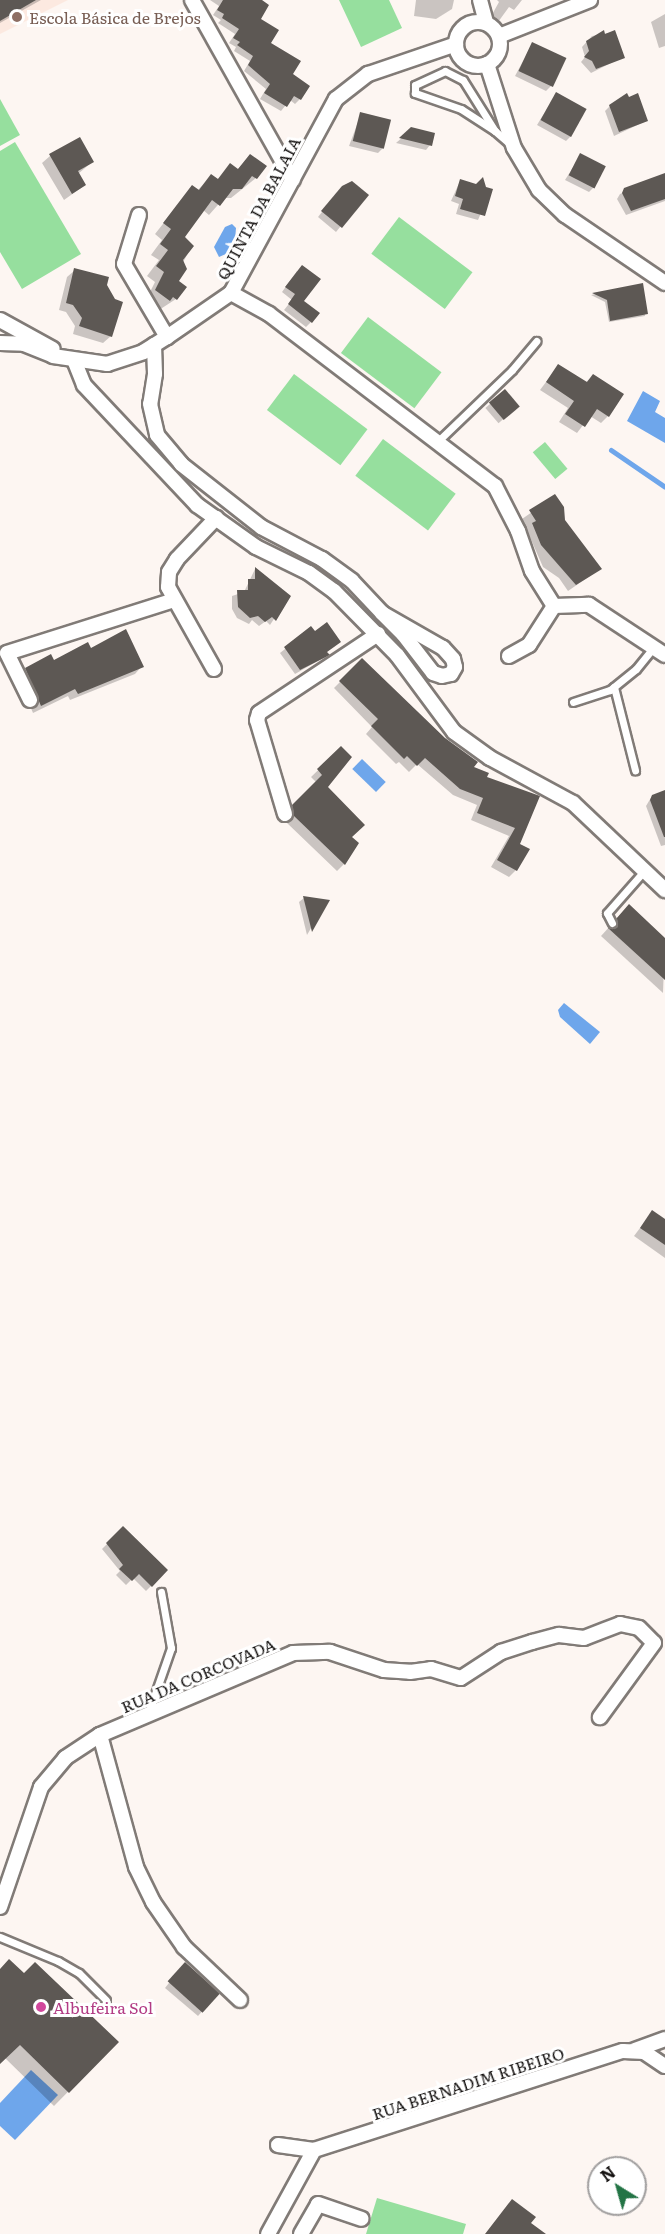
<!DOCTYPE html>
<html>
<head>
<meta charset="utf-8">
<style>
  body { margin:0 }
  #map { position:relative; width:665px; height:2234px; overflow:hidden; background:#fdf6f2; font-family:Literata,serif }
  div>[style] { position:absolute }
  .education>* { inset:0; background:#fce9e0 }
  .green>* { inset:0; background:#96df9e; transform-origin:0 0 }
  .water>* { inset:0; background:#6ea6eb; transform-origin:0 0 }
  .shadow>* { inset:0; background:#0003; transform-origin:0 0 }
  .stream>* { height:5px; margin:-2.5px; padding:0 2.5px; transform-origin:2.5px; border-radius:2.5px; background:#6ea6eb }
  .building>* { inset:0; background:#5d5854; transform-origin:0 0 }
  .roads { filter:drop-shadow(2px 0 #817b77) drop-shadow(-2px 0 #817b77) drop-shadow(0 2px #817b77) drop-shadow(0 -2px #817b77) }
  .service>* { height:7px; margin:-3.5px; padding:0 3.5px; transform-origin:3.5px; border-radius:3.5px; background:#fff }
  .minor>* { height:14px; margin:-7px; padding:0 7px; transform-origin:7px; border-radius:7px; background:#fff }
  .minor>.ring { margin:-7px; padding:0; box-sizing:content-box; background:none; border:14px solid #fff; border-radius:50% }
  .dots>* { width:16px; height:16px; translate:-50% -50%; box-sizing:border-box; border:3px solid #fff; border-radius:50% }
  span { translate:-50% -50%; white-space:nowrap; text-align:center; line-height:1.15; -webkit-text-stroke:6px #fff; paint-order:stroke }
  .education-label { font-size:16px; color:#785e54 }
  .left { translate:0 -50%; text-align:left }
  .street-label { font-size:16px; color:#13100f }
  .hotel-label { font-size:16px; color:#b23c85 }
  .north { position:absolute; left:587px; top:2156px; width:60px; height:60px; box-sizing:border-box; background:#fff; border:2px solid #a19f9f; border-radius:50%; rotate:323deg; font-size:16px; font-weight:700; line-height:24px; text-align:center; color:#13100f }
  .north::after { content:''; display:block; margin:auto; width:21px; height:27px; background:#237445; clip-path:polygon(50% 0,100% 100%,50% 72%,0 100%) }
</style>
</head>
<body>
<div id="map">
  <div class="education">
    <i style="clip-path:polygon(0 0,68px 0,0 34px)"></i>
  </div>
  <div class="green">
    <i style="clip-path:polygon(339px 0,389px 0,402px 28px,361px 47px)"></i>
    <i style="clip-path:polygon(0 99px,20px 135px,0 146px)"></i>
    <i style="clip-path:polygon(15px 142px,81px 254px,22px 289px,0 252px,0 151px)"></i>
    <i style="left:399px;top:217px;width:92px;height:46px;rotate:37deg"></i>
    <i style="left:368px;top:317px;width:92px;height:45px;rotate:37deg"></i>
    <i style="left:294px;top:374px;width:92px;height:45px;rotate:37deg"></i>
    <i style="left:383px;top:439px;width:91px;height:46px;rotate:37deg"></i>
    <i style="left:545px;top:442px;width:35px;height:16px;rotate:50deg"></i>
    <i style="clip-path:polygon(377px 2198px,466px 2224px,463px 2234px,366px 2234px)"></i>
  </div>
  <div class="water">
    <i style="clip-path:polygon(232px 224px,236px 228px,235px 240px,228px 253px,219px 257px,214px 247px,225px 227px)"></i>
    <i style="clip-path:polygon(643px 391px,660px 401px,655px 412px,665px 418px,665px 443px,627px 421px)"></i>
    <i style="left:362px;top:759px;width:33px;height:14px;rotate:44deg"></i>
    <i style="clip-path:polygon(564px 1003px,600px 1032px,590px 1044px,560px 1017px,558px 1010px)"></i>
    <i style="clip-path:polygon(31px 2070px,58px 2095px,15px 2140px,0 2126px,0 2103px)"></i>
  </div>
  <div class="shadow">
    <i style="clip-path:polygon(0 0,41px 0,0 23px)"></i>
    <i style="clip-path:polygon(210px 0,259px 0,259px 19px,269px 43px,291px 75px,300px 99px,295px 104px,290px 100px,281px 111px,260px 99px,266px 89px,244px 71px,250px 61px,234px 51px,236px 47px,229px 43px,235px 34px,218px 23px,221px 20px,213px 15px,219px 6px)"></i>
    <i style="clip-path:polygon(416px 0,454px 0,452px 9px,436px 19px,414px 16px)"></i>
    <i style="clip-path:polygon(497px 0,522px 0,514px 10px,509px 7px,493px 29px,489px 20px,499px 2px)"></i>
    <i style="clip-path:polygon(665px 14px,665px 46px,659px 48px,651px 22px)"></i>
    <i style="clip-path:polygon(614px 32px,623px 57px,591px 73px,581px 62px,585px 57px,582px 47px,592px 36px)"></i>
    <i style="clip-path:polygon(532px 44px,551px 86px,546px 91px,515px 76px)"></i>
    <i style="clip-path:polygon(556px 94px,571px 136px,566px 141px,537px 125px)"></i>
    <i style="clip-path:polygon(610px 106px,646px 121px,614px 136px,605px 111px)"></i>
    <i style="clip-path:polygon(361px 114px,383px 148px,378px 153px,349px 146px)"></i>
    <i style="clip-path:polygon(412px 129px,430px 145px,426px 150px,396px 143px)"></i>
    <i style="clip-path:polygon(581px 155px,594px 187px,589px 192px,565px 180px)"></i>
    <i style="clip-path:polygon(50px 156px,92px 162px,78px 174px,85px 185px,64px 200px,42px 163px)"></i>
    <i style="clip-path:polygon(250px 156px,256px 178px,231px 198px,224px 198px,209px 215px,203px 210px,183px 237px,192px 246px,181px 266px,176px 299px,159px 310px,146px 300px,155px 282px,147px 276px,159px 260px,151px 255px,162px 240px,155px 234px,192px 187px,197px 191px,211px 176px,217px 180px,230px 165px,237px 170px)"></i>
    <i style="clip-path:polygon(665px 174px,665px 201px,626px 215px,617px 199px,620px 194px)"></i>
    <i style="clip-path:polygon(460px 181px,491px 190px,478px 220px,456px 214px,459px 204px,451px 201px)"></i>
    <i style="clip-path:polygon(337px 193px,366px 195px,336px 232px,318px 217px)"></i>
    <i style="clip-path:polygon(75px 270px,105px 285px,111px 336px,103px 343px,73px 334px,75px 326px,66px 312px,59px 310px,67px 277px)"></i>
    <i style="clip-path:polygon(297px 271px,302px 301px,311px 322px,306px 327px,284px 310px,292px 300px,282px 292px)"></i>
    <i style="clip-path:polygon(642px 285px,645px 316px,609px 322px,605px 302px,591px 295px)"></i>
    <i style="clip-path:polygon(558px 366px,585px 383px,593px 376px,608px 416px,601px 423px,590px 416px,577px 433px,559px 422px,568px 408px,540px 390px)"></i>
    <i style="left:505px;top:391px;width:20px;height:26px;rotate:49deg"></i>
    <i style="clip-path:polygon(555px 496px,564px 521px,600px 569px,568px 591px,559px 578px,543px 567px,522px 519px)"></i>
    <i style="clip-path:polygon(255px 569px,289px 596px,270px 625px,266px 621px,259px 626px,252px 620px,249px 624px,237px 618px,232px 609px,232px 596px,244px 592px)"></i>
    <i style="clip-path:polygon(285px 649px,325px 652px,328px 655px,295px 674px,280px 653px)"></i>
    <i style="clip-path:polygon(90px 650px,142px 666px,135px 674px,70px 700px,68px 696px,33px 713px,18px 677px,51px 656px,53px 662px)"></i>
    <i style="clip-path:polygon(362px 660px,471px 767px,485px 778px,538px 797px,518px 845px,516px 870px,509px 877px,491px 867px,509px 836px,471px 820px,477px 805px,453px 795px,417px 764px,409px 772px,399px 762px,396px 764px,366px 734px,372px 727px,334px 688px)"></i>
    <i style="clip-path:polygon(341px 748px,326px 787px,350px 837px,344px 864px,337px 871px,287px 823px,285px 813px,317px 783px,311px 777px)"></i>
    <i style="clip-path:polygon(665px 791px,665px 845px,661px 846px,646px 806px,652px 796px)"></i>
    <i style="clip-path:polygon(304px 898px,327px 901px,307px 935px,299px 902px)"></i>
    <i style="clip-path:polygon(621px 914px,665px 940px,663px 993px,601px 936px)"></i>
    <i style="clip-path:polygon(652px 1212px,665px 1221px,665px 1258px,634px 1236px)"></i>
    <i style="clip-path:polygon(123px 1528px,166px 1571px,146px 1591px,133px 1578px,126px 1585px,116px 1575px,120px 1571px,102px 1549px)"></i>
    <i style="clip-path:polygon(180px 1969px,218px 1993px,198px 2016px,165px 1988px)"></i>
    <i style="clip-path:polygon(0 1970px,23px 1975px,117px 2042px,54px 2106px,5px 2058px,0 2062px)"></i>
  </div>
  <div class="stream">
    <i style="left:611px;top:450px;width:65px;rotate:34.4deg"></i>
  </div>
  <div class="building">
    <i style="clip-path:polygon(0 0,36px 0,0 21px)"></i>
    <i style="clip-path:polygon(223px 0,262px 0,269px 5px,261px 19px,279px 30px,271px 43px,301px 61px,293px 74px,310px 86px,301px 100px,294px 96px,287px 107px,264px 93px,270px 84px,248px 65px,253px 56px,237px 45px,240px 42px,233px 38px,239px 29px,222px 18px,224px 14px,217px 10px)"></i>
    <i style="clip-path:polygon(604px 30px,605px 34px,615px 30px,625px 58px,596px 69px,592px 61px,584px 57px,589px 51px,586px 41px)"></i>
    <i style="left:532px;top:42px;width:38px;height:32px;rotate:25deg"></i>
    <i style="left:556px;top:92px;width:35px;height:32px;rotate:29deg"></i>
    <i style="clip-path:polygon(627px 93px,629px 97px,638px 93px,648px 121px,619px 132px,609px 105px)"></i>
    <i style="left:360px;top:112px;width:32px;height:30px;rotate:14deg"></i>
    <i style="clip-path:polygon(411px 127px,435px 133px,432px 146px,399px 138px)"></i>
    <i style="clip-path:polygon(80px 137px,94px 162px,78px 171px,86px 185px,72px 194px,49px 154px)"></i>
    <i style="left:580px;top:153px;width:29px;height:25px;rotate:27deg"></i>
    <i style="clip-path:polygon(250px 154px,267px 166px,257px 179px,252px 176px,242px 189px,233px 189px,220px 206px,212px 200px,185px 237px,194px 246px,183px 260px,187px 269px,179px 281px,187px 287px,177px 300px,173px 297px,170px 301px,155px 290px,164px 272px,156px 266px,168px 250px,160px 244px,171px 229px,163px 223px,192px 185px,199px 190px,211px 174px,218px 179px,230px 163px,238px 169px)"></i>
    <i style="clip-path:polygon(665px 173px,665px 199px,631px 211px,622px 193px,624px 188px)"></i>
    <i style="clip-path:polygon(483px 177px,486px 187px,493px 189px,485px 216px,460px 209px,463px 199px,455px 196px,460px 179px,476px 184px)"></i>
    <i style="clip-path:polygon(352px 181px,369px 195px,342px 228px,321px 211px,342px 186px)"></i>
    <i style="clip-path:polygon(302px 265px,321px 279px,304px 301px,320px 313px,312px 323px,288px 304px,295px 294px,285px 287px)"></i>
    <i style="clip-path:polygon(74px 268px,109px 277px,107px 285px,115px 299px,123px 302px,112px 337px,79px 326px,82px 318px,73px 305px,66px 303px)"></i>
    <i style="clip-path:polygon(643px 283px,648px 314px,610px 321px,607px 300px,592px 293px)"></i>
    <i style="clip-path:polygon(558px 364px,587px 382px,593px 374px,624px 394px,609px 417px,597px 409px,585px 427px,565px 414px,574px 401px,546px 382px)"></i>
    <i style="left:505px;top:389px;width:23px;height:21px;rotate:50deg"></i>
    <i style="clip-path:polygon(555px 494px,564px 507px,565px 520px,602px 569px,576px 585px,541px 545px,532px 523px,536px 521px,529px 510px)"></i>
    <i style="clip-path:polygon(255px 567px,291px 596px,276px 621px,272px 617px,265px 622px,258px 616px,250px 618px,238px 607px,237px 590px,248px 590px,248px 579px,255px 579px)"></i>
    <i style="clip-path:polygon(327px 622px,341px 642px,327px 652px,330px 655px,300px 670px,284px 647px,311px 626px,315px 631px)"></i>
    <i style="clip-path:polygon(126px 629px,144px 667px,78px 694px,75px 689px,41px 706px,25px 668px,51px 654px,54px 660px,88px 642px,91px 648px)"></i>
    <i style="clip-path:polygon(362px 658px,445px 738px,478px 762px,474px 767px,489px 773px,487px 777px,540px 796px,520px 844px,530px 849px,517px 871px,497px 860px,515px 828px,477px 813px,483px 798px,460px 789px,425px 758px,417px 766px,407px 756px,404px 759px,371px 726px,378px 719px,339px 681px)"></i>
    <i style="clip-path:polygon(341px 746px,352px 757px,328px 787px,365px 825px,352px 837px,359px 843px,345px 865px,294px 816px,292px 805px,322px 775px,317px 769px)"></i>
    <i style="clip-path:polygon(665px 790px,665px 837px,664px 837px,650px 800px,652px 795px)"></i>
    <i style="clip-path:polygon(303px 896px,330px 900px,312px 932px)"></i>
    <i style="clip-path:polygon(629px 904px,665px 938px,665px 980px,608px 928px,616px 927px,616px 919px)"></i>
    <i style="clip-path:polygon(652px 1210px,665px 1219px,665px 1245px,640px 1228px)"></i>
    <i style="clip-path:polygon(123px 1526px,168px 1570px,152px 1587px,139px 1574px,132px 1581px,119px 1569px,123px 1565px,106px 1543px)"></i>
    <i style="clip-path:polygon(9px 1959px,24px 1973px,35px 1962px,119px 2042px,69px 2093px,20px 2045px,0 2064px,0 1969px)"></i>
    <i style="left:185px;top:1962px;width:47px;height:26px;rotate:42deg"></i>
    <i style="clip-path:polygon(512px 2199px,536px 2217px,531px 2223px,546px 2234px,485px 2234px)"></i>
  </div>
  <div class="roads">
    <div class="service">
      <i style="left:495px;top:131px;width:40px;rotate:-147.1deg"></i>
      <i style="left:461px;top:109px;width:49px;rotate:-160.8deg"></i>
      <i style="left:415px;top:93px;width:8px;rotate:-90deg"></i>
      <i style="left:415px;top:85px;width:33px;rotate:-25deg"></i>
      <i style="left:445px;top:71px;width:20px;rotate:27deg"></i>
      <i style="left:463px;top:80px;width:60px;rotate:57.9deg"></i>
      <i style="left:495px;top:131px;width:20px;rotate:41deg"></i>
      <i style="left:437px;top:442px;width:104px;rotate:-43.8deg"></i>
      <i style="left:512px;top:370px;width:38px;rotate:-50deg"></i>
      <i style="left:614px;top:687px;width:86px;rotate:75.8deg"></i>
      <i style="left:573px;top:702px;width:39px;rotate:-18deg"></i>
      <i style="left:610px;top:690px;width:33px;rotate:-39deg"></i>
      <i style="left:636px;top:669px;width:28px;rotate:-51deg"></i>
      <i style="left:612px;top:923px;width:11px;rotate:-117deg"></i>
      <i style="left:607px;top:913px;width:56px;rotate:-48.6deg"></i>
      <i style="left:148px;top:1714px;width:70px;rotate:-70.8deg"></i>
      <i style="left:171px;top:1648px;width:57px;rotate:-100.1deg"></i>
      <i style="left:0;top:1937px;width:63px;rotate:22.5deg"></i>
      <i style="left:58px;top:1961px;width:24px;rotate:30deg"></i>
      <i style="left:79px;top:1973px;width:38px;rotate:45deg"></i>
    </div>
    <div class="minor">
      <i style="left:192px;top:0;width:206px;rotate:60.7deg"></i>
      <i style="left:480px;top:0;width:24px;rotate:75deg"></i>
      <i class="ring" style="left:456px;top:22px;width:30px;height:30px"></i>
      <i style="left:499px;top:36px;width:98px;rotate:-21.6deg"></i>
      <i style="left:487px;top:64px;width:88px;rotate:72.2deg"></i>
      <i style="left:514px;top:148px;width:49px;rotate:59.2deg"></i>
      <i style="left:539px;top:190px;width:36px;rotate:44deg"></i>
      <i style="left:565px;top:215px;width:121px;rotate:34.2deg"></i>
      <i style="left:139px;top:215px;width:51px;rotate:107deg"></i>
      <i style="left:124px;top:264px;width:85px;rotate:59.5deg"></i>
      <i style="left:231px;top:293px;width:43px;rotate:28.9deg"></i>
      <i style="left:269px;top:314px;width:284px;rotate:37.3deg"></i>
      <i style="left:495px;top:486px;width:51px;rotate:62.9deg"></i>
      <i style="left:518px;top:531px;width:42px;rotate:70.7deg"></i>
      <i style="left:532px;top:571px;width:41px;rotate:57.8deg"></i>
      <i style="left:554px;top:606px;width:35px;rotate:-2deg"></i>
      <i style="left:589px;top:605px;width:91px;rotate:33.3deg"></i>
      <i style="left:0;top:320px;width:60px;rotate:28.7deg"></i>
      <i style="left:0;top:343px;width:24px;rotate:2deg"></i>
      <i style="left:24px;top:344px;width:31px;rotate:22deg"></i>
      <i style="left:53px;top:356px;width:55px;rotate:8.4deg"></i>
      <i style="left:107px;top:364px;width:38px;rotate:-18deg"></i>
      <i style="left:143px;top:352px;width:28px;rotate:-32deg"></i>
      <i style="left:167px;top:337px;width:78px;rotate:-34.5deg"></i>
      <i style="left:231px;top:293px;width:221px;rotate:-61.6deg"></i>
      <i style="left:336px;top:99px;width:41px;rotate:-38deg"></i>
      <i style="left:368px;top:74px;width:93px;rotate:-18.8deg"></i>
      <i style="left:154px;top:345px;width:29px;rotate:88deg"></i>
      <i style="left:155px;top:374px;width:30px;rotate:99deg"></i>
      <i style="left:150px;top:404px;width:32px;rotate:77deg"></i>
      <i style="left:157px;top:435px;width:38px;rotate:50deg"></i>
      <i style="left:181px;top:464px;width:102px;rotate:38.2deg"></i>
      <i style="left:261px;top:527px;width:69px;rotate:27.7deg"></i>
      <i style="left:322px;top:559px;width:37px;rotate:36deg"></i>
      <i style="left:352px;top:581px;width:44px;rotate:46.8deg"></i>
      <i style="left:382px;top:613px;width:30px;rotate:45deg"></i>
      <i style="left:403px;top:634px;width:49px;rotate:52.4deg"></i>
      <i style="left:433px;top:673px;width:9px;rotate:18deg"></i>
      <i style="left:442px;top:676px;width:9px;rotate:-13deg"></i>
      <i style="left:451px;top:674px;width:8px;rotate:-60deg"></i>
      <i style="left:455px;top:667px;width:8px;rotate:-104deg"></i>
      <i style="left:453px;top:659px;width:15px;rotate:-132deg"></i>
      <i style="left:443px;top:648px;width:70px;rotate:-150.2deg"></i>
      <i style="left:74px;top:360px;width:27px;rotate:68deg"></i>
      <i style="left:84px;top:385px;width:165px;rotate:46.7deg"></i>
      <i style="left:197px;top:505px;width:72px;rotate:35.4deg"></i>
      <i style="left:256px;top:547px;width:59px;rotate:26.1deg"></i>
      <i style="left:309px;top:573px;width:31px;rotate:36deg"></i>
      <i style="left:334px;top:591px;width:90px;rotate:45.5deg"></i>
      <i style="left:397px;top:655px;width:96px;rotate:53.5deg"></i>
      <i style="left:454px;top:732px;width:44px;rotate:35.8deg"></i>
      <i style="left:490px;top:758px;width:94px;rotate:28.5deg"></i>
      <i style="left:573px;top:803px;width:127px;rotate:43.4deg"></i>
      <i style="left:509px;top:656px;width:23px;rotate:-29deg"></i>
      <i style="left:529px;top:645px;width:46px;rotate:-57.3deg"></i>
      <i style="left:214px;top:669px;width:94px;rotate:-119.3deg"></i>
      <i style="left:168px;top:587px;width:15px;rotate:-86deg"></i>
      <i style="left:169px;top:572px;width:15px;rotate:-58deg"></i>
      <i style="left:177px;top:559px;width:57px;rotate:-46.4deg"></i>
      <i style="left:30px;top:700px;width:52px;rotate:-116.1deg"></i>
      <i style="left:7px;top:653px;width:175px;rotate:-17.6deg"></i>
      <i style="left:285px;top:814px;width:98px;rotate:-106.6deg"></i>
      <i style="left:257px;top:720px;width:7px;rotate:-74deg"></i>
      <i style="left:259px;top:713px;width:143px;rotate:-33.6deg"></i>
      <i style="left:100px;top:1735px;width:137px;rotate:74.7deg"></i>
      <i style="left:136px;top:1867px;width:39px;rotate:64deg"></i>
      <i style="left:153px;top:1902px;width:55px;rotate:55.4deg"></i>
      <i style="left:184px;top:1947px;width:77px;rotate:43.4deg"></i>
      <i style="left:0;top:1907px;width:127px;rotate:-71.1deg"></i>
      <i style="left:41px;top:1787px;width:38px;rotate:-50deg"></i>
      <i style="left:65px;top:1758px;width:42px;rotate:-33.3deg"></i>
      <i style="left:100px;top:1735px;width:210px;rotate:-23deg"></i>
      <i style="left:293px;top:1653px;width:37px;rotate:-2deg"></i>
      <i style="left:330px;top:1652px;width:57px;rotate:18.4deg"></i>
      <i style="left:384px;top:1670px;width:26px;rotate:4deg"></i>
      <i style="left:410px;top:1672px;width:21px;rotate:-8deg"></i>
      <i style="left:431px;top:1669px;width:31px;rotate:17deg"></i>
      <i style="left:461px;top:1678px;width:48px;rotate:-33deg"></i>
      <i style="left:501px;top:1652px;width:33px;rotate:-18deg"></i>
      <i style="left:532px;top:1642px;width:28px;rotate:-15deg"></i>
      <i style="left:559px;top:1635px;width:25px;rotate:7deg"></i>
      <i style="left:584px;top:1638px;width:39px;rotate:-21deg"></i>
      <i style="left:620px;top:1624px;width:19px;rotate:12deg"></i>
      <i style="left:639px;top:1628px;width:21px;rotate:45deg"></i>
      <i style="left:654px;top:1643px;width:92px;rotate:126.1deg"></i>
      <i style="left:635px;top:2050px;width:32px;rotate:-20deg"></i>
      <i style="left:278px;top:2145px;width:36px;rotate:8deg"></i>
      <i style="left:314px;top:2150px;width:324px;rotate:-17.8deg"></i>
      <i style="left:623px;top:2051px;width:21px;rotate:3deg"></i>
      <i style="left:644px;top:2052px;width:25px;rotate:34deg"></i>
      <i style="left:268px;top:2234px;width:96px;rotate:-61.3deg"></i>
      <i style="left:301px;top:2234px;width:34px;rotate:-60deg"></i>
      <i style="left:318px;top:2204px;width:46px;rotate:18.8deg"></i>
    </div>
  </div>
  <div class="dots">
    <i style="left:17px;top:17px;background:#8d6e63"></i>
    <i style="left:41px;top:2007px;background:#d1479c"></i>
  </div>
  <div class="education-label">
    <span class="left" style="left:29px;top:17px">Escola Básica de Brejos</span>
  </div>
  <div class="street-label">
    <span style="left:258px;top:208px;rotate:-62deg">QUINTA DA BALAIA</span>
    <span style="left:198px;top:1675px;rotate:-23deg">RUA DA CORCOVADA</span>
    <span style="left:468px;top:2083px;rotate:-18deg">RUA BERNADIM RIBEIRO</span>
  </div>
  <div class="hotel-label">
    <span class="left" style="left:53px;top:2007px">Albufeira Sol</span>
  </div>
  <div class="north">N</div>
</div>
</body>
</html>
